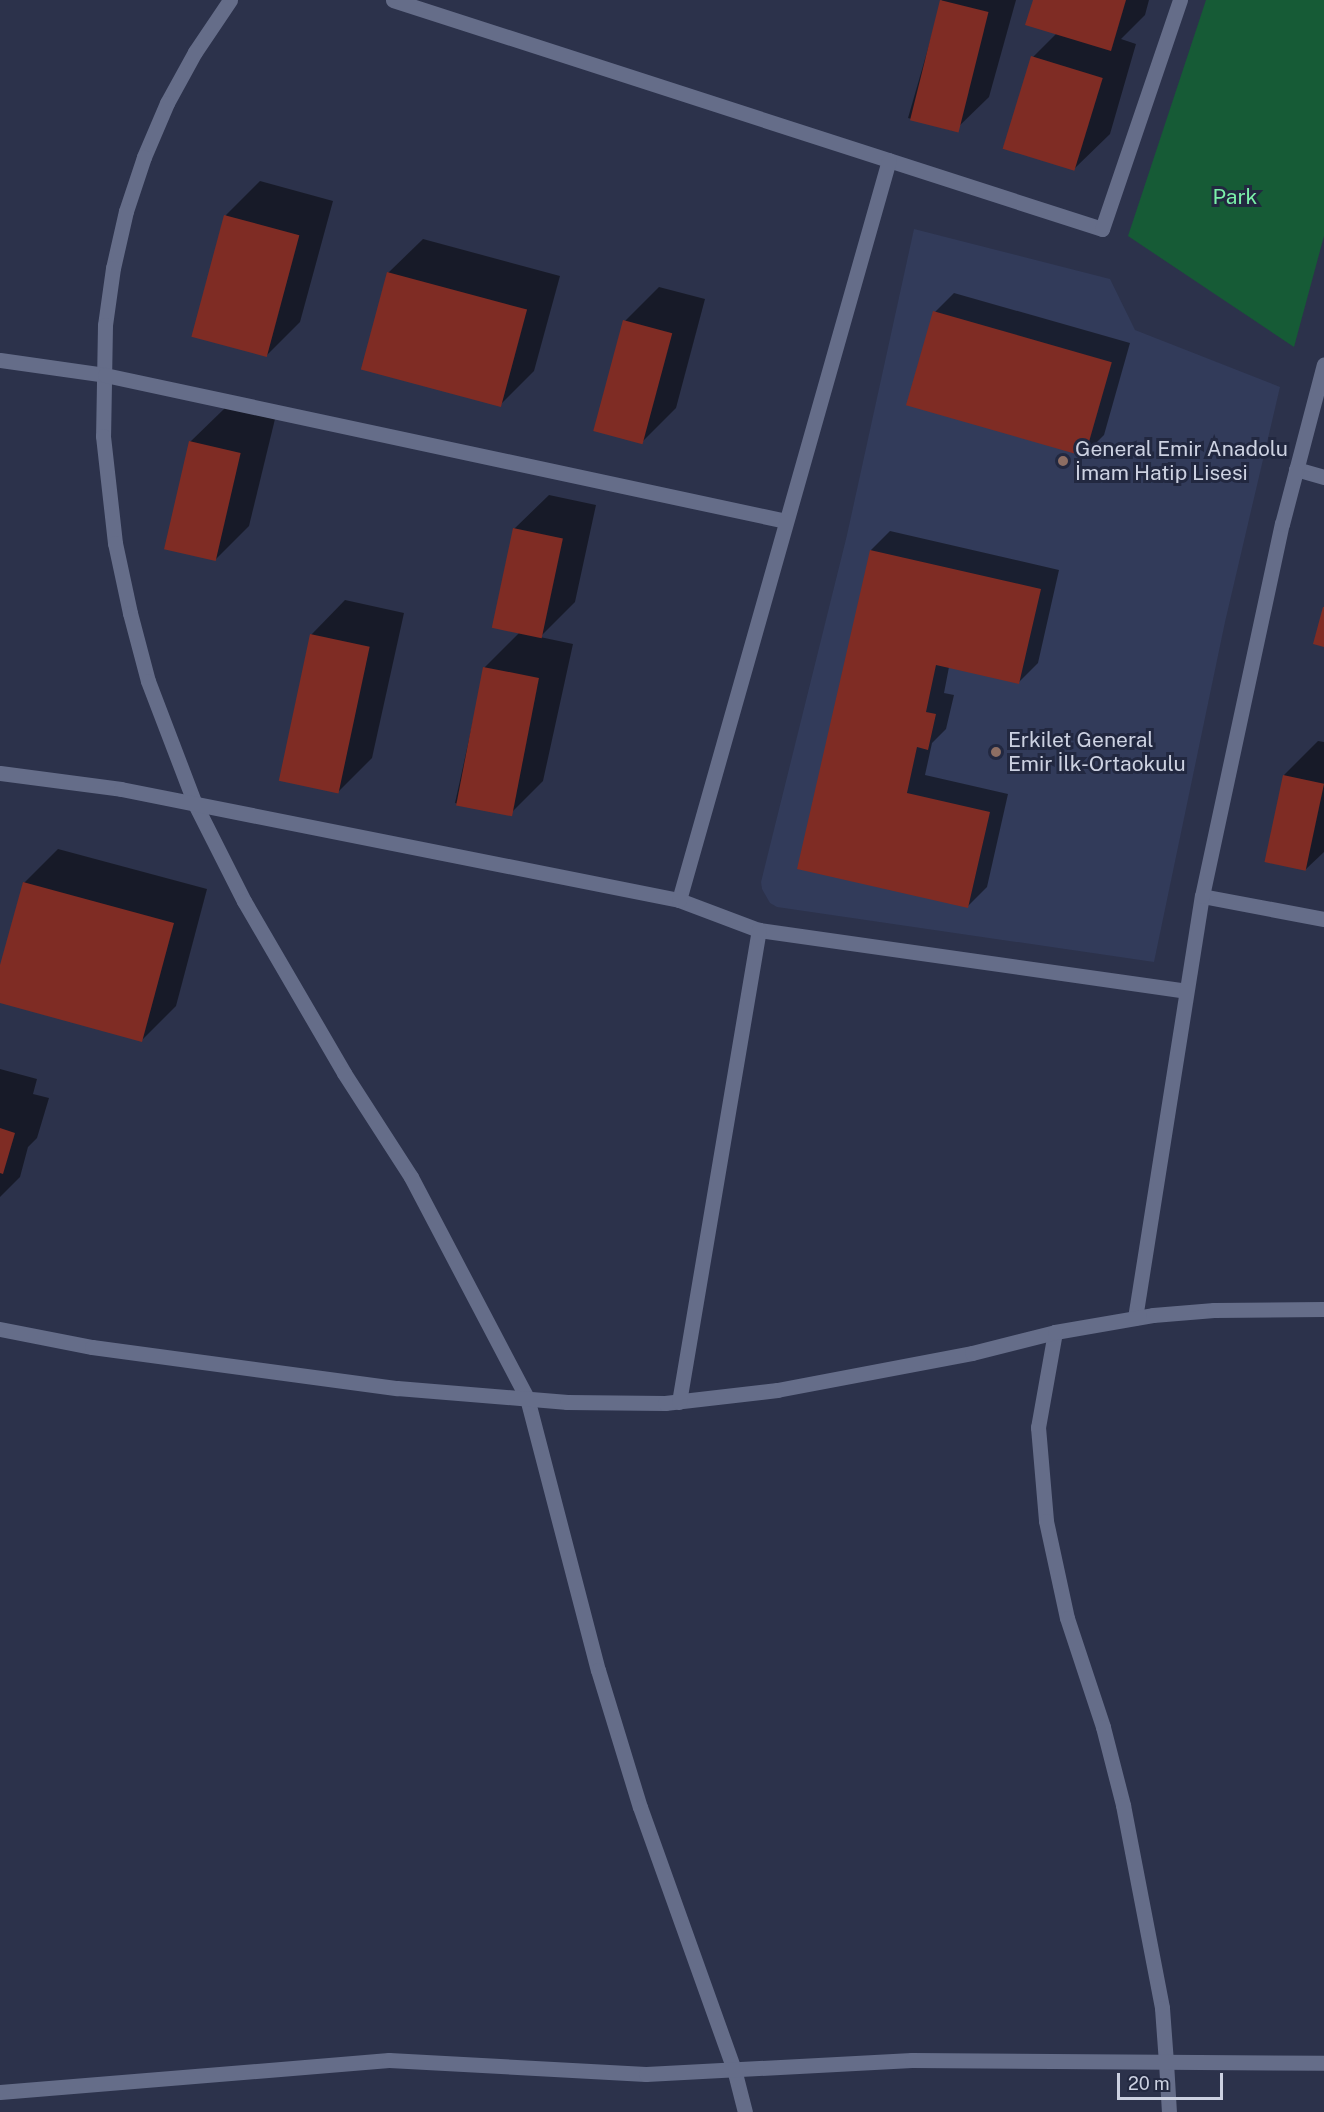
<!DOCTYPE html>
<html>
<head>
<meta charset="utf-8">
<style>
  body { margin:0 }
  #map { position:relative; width:1324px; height:2112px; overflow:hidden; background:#2c324b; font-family:"Public Sans",sans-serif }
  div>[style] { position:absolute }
  .built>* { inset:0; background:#323b5a }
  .green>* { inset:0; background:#165b36 }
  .shadow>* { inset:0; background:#0007 }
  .building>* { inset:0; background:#7f2c24; transform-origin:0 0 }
  .service>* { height:15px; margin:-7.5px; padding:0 7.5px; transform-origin:7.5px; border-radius:7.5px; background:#656d89 }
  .minor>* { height:15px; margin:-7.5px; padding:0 7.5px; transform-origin:7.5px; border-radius:7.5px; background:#656d89 }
  .dots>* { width:16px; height:16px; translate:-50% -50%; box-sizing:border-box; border:3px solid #222840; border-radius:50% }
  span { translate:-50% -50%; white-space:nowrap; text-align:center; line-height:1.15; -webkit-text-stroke:6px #222840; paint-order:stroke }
  .park-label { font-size:21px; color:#7bf0a9 }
  .poi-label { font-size:21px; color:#ccd1e1 }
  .left { translate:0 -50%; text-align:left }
  .scale { position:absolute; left:1117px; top:2073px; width:106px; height:27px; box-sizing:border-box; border:3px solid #ccd1e1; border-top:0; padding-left:8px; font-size:18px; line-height:21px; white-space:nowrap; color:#ccd1e1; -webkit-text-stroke:4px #222840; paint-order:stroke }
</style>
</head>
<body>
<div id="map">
  <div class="built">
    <i style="clip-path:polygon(914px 229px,1110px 279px,1135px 330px,1280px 387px,1225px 622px,1154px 962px,777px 907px,770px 903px,762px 889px,761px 882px,847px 535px)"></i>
  </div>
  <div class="green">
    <i style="clip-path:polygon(1206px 0,1324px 0,1324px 236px,1294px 347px,1128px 236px)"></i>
  </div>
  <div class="shadow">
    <i style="clip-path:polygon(942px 0,1016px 0,989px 97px,954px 131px,908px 118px)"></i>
    <i style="clip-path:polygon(1035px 0,1149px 0,1145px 15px,1121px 39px,1136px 44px,1110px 134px,1075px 168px,1033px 57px,1057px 33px)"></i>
    <i style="clip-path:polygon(260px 181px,333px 201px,300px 322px,266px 356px,226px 215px)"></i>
    <i style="clip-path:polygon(423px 239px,560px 276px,534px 371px,500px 405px,388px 273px)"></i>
    <i style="clip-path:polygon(659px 287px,705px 299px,676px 408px,641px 443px,625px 321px)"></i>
    <i style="clip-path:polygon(954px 293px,1130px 343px,1104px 435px,1085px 454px,935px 312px)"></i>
    <i style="clip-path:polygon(225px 408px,275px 419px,249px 526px,215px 560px,190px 442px)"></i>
    <i style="clip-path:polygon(549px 495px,596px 505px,575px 602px,540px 637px,573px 644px,543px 781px,509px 815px,455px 803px,485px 667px,520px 632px,514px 529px)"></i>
    <i style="clip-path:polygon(890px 531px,1059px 570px,1038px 663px,1018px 683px,949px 667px,944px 693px,954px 695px,946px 729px,932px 743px,925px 775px,1008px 794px,987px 887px,968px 906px,799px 868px,871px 550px)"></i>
    <i style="clip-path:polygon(345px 600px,404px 613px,372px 758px,338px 792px,311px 635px)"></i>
    <i style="clip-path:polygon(1318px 741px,1324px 742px,1324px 852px,1305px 870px,1284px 775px)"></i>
    <i style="clip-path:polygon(58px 849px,207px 889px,176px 1006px,142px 1040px,0 1002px,0 971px,24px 883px)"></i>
    <i style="clip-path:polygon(0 1069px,37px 1079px,33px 1094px,49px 1098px,37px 1138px,28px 1147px,20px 1177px,0 1197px)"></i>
  </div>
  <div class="building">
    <i style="left:940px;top:0;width:50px;height:124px;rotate:14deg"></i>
    <i style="clip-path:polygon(1033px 0,1126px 0,1111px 51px,1025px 25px)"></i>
    <i style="left:1031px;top:56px;width:75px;height:97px;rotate:17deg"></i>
    <i style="left:224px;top:215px;width:78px;height:126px;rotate:15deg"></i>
    <i style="left:387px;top:272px;width:145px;height:101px;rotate:15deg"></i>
    <i style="left:933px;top:311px;width:186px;height:98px;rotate:16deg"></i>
    <i style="left:623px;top:320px;width:51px;height:115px;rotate:15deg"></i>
    <i style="left:189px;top:441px;width:53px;height:111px;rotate:13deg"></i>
    <i style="left:513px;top:528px;width:51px;height:102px;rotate:12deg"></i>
    <i style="clip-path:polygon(870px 550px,1041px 589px,1019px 684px,936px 665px,926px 712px,936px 714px,928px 750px,917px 747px,907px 793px,990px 812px,968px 908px,797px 869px)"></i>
    <i style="clip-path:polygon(1323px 607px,1324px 607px,1324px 647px,1313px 644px)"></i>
    <i style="left:310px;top:634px;width:61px;height:150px;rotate:12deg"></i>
    <i style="left:483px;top:667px;width:57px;height:141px;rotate:11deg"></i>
    <i style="left:1283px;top:775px;width:42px;height:89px;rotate:12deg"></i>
    <i style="clip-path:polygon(23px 882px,174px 923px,142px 1042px,0 1003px,0 965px)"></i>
    <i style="clip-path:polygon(0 1128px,15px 1133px,3px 1174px,0 1173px)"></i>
  </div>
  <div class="service">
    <i style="left:1055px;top:1332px;width:97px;rotate:100.1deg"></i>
    <i style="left:1038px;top:1427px;width:94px;rotate:85.1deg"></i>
    <i style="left:1046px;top:1521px;width:99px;rotate:77.8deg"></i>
    <i style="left:1067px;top:1618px;width:115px;rotate:71.7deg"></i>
    <i style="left:1103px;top:1727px;width:81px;rotate:75.6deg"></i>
    <i style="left:1123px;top:1805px;width:207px;rotate:79.1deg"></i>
    <i style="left:1162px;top:2008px;width:54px;rotate:85.8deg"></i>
  </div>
  <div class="minor">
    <i style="left:230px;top:0;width:63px;rotate:123.9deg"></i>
    <i style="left:195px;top:52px;width:58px;rotate:118.8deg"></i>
    <i style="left:167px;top:103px;width:59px;rotate:113.1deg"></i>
    <i style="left:144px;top:157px;width:57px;rotate:108.4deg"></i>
    <i style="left:126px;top:211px;width:58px;rotate:102.8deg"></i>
    <i style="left:113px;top:268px;width:58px;rotate:98deg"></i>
    <i style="left:105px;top:325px;width:111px;rotate:91deg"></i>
    <i style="left:103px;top:436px;width:108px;rotate:83.6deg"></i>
    <i style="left:115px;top:543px;width:72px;rotate:77.9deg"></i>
    <i style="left:130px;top:613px;width:70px;rotate:75.2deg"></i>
    <i style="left:148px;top:681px;width:132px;rotate:69.1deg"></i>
    <i style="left:195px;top:804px;width:109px;rotate:63.2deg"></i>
    <i style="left:244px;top:901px;width:199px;rotate:59.8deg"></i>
    <i style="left:344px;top:1073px;width:124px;rotate:57.2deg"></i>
    <i style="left:411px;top:1177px;width:250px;rotate:62.3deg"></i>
    <i style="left:527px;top:1398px;width:281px;rotate:75.4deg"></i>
    <i style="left:598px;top:1670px;width:143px;rotate:73deg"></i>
    <i style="left:640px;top:1807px;width:278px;rotate:70.3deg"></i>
    <i style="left:734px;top:2069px;width:44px;rotate:75.7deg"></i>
    <i style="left:393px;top:0;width:745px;rotate:17.9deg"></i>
    <i style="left:1102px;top:229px;width:242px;rotate:-71.2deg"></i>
    <i style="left:0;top:360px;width:106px;rotate:8.1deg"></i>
    <i style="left:105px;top:375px;width:696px;rotate:12.1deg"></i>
    <i style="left:1296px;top:469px;width:29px;rotate:16deg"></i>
    <i style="left:0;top:773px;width:122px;rotate:7.5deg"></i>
    <i style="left:121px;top:789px;width:569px;rotate:11.25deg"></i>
    <i style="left:679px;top:900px;width:85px;rotate:20.6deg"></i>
    <i style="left:759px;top:930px;width:431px;rotate:8.1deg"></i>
    <i style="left:1202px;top:896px;width:124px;rotate:10.7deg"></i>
    <i style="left:679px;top:900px;width:769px;rotate:-74.16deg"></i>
    <i style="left:1135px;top:1318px;width:427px;rotate:-81deg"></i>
    <i style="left:1202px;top:896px;width:381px;rotate:-77.9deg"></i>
    <i style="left:1282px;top:524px;width:165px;rotate:-75.3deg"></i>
    <i style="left:0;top:1329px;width:94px;rotate:11.1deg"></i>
    <i style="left:92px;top:1347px;width:308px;rotate:7.7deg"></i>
    <i style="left:397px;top:1388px;width:171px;rotate:4.7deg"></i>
    <i style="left:567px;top:1402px;width:98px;rotate:0.6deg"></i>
    <i style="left:665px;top:1403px;width:113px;rotate:-6.6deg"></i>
    <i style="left:777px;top:1390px;width:198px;rotate:-10.7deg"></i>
    <i style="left:972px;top:1353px;width:86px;rotate:-14.2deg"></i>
    <i style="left:1055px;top:1332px;width:99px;rotate:-9.8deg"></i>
    <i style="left:1153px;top:1315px;width:61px;rotate:-4.7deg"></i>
    <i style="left:1214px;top:1310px;width:110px;rotate:-0.5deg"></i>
    <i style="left:679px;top:1402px;width:479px;rotate:-80.4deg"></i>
    <i style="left:1166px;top:2062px;width:50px;rotate:86.6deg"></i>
    <i style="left:0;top:2092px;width:390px;rotate:-4.7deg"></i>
    <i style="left:389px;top:2060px;width:257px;rotate:3.1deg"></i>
    <i style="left:646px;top:2074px;width:266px;rotate:-3deg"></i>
    <i style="left:912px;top:2060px;width:412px;rotate:0.4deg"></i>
  </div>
  <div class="dots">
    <i style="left:1063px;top:461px;background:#8d6e63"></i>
    <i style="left:996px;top:752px;background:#8d6e63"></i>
  </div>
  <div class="park-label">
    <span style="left:1235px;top:197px">Park</span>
  </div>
  <div class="poi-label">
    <span class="left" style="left:1075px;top:461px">General Emir Anadolu<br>İmam Hatip Lisesi</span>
    <span class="left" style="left:1008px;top:752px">Erkilet General<br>Emir İlk-Ortaokulu</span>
  </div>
  <div class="scale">20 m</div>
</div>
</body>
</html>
